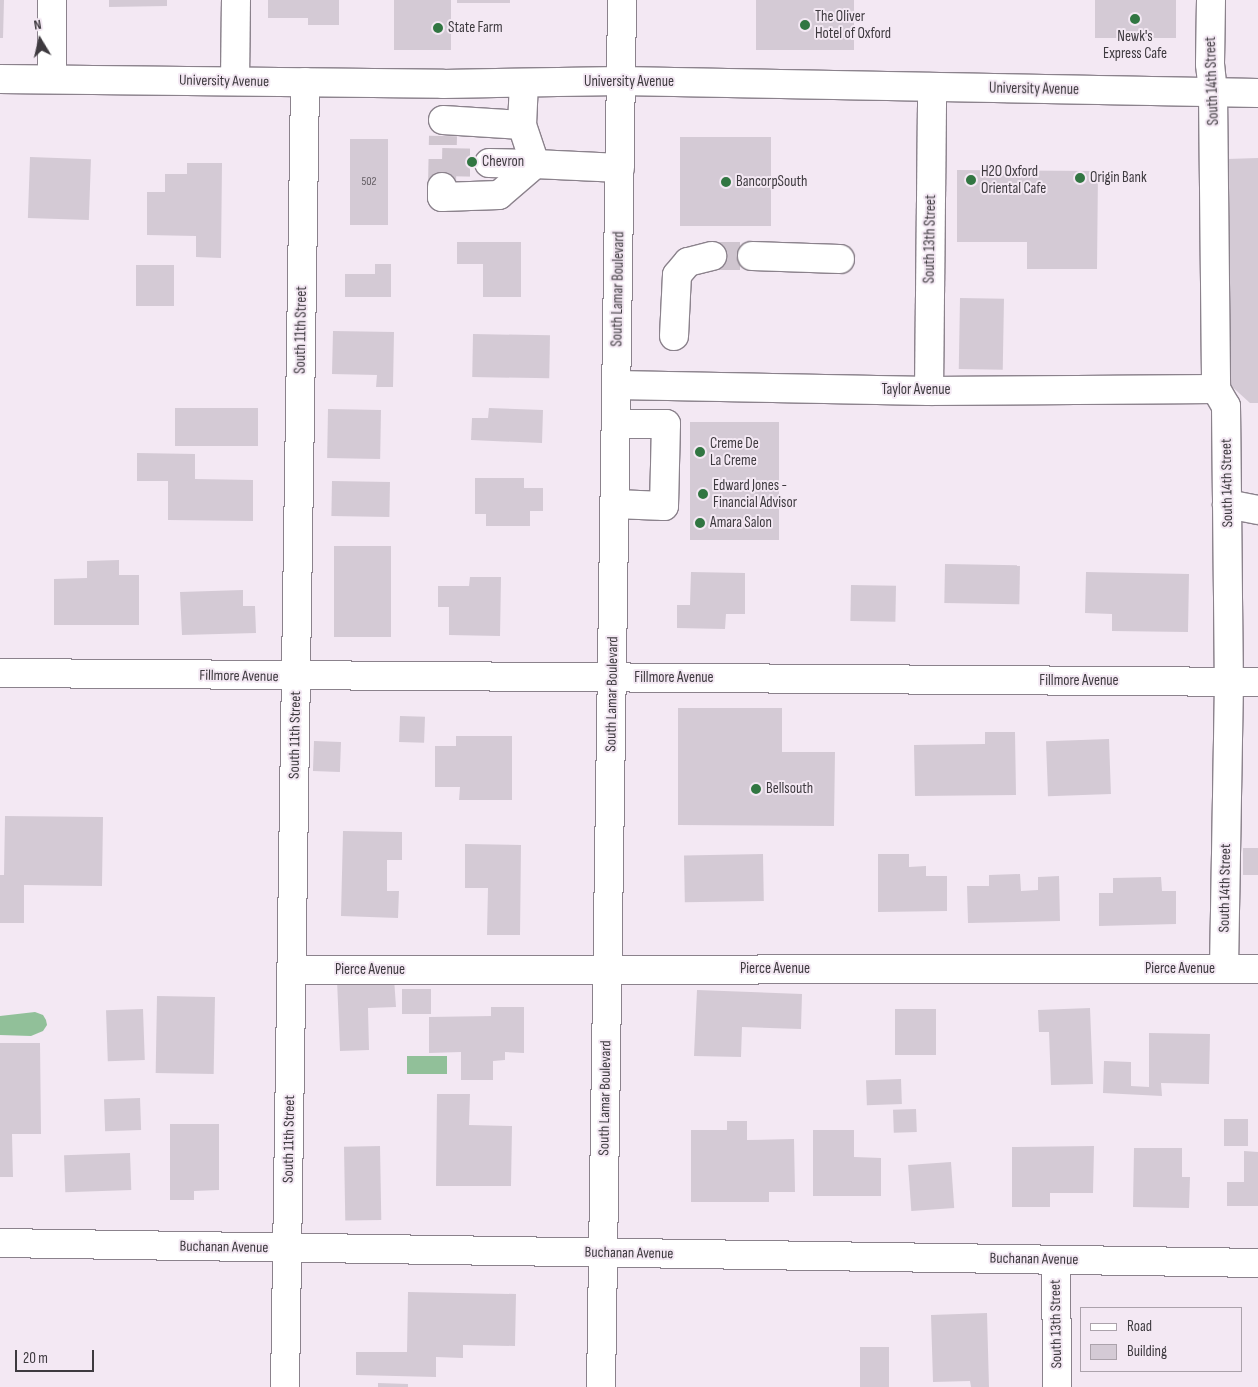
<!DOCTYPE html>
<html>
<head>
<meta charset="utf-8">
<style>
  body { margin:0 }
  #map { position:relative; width:1258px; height:1387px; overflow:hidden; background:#f3e8f3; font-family:"Sofia Sans Condensed",sans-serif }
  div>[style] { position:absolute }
  .water>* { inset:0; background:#91c099; transform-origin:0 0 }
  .building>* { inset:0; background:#d4cad5; transform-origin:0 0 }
  .minor-tunnel>* { height:28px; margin-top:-14px; transform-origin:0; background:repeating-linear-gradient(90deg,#cfc5cf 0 28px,transparent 0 42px) }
  .roads { filter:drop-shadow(1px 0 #8b828c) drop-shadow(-1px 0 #8b828c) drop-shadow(0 1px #8b828c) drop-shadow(0 -1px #8b828c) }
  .minor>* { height:28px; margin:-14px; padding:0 14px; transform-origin:14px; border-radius:14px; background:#fff }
  .major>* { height:28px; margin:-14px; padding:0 14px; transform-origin:14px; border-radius:14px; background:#fff }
  .dots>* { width:14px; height:14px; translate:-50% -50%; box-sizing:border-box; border:2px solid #f3e8f3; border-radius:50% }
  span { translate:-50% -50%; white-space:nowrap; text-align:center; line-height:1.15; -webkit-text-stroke:4px #f3e8f3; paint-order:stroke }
  .number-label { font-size:12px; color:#645e64 }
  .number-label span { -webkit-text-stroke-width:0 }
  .poi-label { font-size:15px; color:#3e3a3f }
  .left { translate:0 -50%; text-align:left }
  .street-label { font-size:15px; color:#3e3a3f }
  .legend { position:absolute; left:1080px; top:1307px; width:162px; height:65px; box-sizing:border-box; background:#f3e8f3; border:1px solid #aba2ab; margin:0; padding:6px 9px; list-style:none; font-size:15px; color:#3e3a3f }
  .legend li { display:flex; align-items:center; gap:10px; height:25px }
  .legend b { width:25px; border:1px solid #aba2ab }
  .north { position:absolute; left:15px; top:15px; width:50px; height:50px; -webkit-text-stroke:4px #f3e8f3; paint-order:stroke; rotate:351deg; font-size:14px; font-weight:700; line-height:20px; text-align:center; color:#3e3a3f }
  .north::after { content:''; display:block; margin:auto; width:18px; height:22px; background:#3e3a3f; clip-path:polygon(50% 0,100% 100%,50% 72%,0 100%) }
  .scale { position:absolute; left:15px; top:1350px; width:79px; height:22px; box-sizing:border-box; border:2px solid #3e3a3f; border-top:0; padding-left:6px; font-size:15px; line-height:18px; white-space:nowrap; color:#3e3a3f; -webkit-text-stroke:4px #f3e8f3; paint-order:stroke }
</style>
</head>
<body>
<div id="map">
  <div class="water">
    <i style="clip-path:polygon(35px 1012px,43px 1015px,46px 1020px,47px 1025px,43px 1031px,31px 1036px,0 1035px,0 1016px)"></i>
    <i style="left:407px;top:1056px;width:40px;height:18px"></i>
  </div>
  <div class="building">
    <i style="clip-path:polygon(0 0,4px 0,3px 38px,0 38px)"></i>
    <i style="clip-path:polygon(109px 0,167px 0,167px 6px,109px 7px)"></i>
    <i style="clip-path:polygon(268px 0,339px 0,339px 25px,308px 25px,308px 18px,268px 18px)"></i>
    <i style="left:394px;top:0;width:57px;height:50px"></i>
    <i style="left:457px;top:0;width:53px;height:3px"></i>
    <i style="left:756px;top:0;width:98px;height:50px"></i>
    <i style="left:1095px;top:0;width:81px;height:38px"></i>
    <i style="left:771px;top:137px;width:89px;height:91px;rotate:90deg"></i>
    <i style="left:350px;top:139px;width:38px;height:86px"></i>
    <i style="left:30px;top:157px;width:61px;height:61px;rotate:2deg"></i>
    <i style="clip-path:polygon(1258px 158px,1258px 403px,1250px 403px,1229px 384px,1227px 159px)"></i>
    <i style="clip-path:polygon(187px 163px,222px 163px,221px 258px,196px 257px,196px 236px,147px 235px,147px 192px,165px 192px,165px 174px,187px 174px)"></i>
    <i style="clip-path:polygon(957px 170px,1098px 171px,1097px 269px,1027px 269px,1027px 242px,957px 242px)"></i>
    <i style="clip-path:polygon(457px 242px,521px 242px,521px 297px,483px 297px,483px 264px,457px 264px)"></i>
    <i style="clip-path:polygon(375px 264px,391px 264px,391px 297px,345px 297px,345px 274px,375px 274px)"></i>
    <i style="left:136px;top:265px;width:38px;height:41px"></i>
    <i style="left:960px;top:298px;width:44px;height:71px;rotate:1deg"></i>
    <i style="clip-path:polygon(333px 331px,394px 332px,393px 387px,376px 387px,377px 375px,332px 374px)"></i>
    <i style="left:473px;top:334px;width:77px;height:43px;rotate:1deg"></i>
    <i style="left:175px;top:408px;width:83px;height:38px"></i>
    <i style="clip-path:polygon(489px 408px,543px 410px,542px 443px,471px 440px,472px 418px,488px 418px)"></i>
    <i style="left:328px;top:409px;width:53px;height:49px;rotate:1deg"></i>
    <i style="left:690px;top:422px;width:89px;height:118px"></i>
    <i style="clip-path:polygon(137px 453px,195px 454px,195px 479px,253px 480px,253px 521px,168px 520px,168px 481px,137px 481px)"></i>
    <i style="clip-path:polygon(475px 478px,524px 478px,524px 488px,543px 488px,543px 511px,530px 511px,530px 526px,486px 526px,486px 514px,475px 514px)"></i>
    <i style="left:332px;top:481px;width:58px;height:35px;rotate:1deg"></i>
    <i style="left:334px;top:546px;width:57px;height:91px"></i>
    <i style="clip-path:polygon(119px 560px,119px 575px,139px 575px,139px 625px,54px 625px,54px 579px,87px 578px,87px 561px)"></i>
    <i style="left:945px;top:564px;width:75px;height:39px;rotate:1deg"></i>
    <i style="clip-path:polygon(691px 572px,745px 573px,745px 614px,726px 614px,725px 629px,677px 628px,677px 605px,690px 605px)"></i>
    <i style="clip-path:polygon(1086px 572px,1189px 574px,1188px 632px,1112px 631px,1112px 614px,1085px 613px)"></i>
    <i style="clip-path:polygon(470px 577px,501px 577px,500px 636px,449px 635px,449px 607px,438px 607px,438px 586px,469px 586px)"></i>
    <i style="left:851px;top:585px;width:45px;height:36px;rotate:1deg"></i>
    <i style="clip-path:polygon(243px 590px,243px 606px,255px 606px,256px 633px,182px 635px,180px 592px)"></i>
    <i style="clip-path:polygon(678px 708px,782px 708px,782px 752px,835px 752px,834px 826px,678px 825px)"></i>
    <i style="left:400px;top:716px;width:25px;height:26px;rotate:2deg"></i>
    <i style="clip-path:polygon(985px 732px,1015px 732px,1016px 795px,915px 796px,914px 745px,985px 744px)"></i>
    <i style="clip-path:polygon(456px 736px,512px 736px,512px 800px,459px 800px,460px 787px,435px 787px,435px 746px,456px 746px)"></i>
    <i style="left:1109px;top:739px;width:55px;height:63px;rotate:88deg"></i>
    <i style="left:314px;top:741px;width:27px;height:30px;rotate:2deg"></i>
    <i style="clip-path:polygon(5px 816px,103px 817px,102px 886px,24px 885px,24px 923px,0 923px,0 875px,4px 875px)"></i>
    <i style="clip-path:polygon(343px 831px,402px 832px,402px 860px,387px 860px,387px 891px,399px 891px,398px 918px,341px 916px)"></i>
    <i style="clip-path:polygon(465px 844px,521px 845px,520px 935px,487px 935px,488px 888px,465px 888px)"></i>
    <i style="left:1243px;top:848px;width:15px;height:27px"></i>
    <i style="left:763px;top:854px;width:47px;height:79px;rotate:89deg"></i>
    <i style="clip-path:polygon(878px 854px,909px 854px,909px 867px,926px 866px,926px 876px,947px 876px,947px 911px,878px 912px)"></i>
    <i style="clip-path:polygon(1020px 874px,1021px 891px,1038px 890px,1038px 877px,1059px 876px,1060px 921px,968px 923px,967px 886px,989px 886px,989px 875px)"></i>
    <i style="clip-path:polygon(1161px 877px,1162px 891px,1176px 891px,1176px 924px,1099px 926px,1099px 893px,1113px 893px,1113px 878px)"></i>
    <i style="clip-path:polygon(394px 978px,396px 1007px,368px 1008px,369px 1050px,340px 1051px,337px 980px)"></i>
    <i style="left:431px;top:989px;width:25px;height:29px;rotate:90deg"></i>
    <i style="clip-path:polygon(697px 990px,802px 994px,801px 1029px,742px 1027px,741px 1057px,694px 1056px)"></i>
    <i style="left:157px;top:996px;width:58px;height:77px;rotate:1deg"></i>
    <i style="clip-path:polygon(491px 1007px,524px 1007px,524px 1053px,505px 1052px,505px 1060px,493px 1061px,493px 1080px,461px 1080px,461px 1052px,429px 1053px,429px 1017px,491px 1016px)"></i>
    <i style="clip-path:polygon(1090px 1008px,1093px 1084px,1051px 1085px,1049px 1032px,1039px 1032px,1038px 1010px)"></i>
    <i style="left:143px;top:1009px;width:51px;height:37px;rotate:88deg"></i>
    <i style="left:895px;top:1009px;width:41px;height:46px"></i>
    <i style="clip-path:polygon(1149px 1033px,1210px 1034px,1209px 1084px,1161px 1083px,1162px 1096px,1103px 1093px,1104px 1061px,1131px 1062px,1131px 1086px,1149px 1087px)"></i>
    <i style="clip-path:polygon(0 1043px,40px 1043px,41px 1134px,12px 1134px,13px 1177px,0 1177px)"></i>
    <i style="left:901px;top:1079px;width:25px;height:35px;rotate:88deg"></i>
    <i style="clip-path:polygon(437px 1094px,470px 1094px,469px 1125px,512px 1126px,511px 1186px,436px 1186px)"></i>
    <i style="left:140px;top:1098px;width:32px;height:36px;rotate:88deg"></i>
    <i style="left:916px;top:1109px;width:23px;height:23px;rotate:88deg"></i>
    <i style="left:1248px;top:1119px;width:27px;height:24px;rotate:90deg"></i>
    <i style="clip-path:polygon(727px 1121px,747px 1121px,747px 1140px,794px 1139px,795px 1192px,769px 1192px,769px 1202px,691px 1202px,691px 1130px,727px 1130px)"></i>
    <i style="clip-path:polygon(170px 1124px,219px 1124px,219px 1190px,194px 1191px,194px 1200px,170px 1200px)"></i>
    <i style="clip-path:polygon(813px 1130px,854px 1130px,854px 1157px,881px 1158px,881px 1196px,813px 1196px)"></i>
    <i style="left:380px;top:1146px;width:74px;height:36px;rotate:89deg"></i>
    <i style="clip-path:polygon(1094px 1146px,1093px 1193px,1050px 1193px,1050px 1207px,1012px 1207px,1012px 1147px)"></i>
    <i style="clip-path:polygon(1134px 1148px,1182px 1148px,1182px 1177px,1190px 1177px,1189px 1208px,1133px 1207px)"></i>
    <i style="clip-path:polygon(1244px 1151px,1258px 1152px,1258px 1206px,1227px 1206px,1227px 1182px,1244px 1182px)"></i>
    <i style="left:130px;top:1153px;width:37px;height:66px;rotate:88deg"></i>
    <i style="left:951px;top:1162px;width:46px;height:43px;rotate:86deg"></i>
    <i style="clip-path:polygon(408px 1292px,516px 1294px,515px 1346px,463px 1345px,463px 1358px,436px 1357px,436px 1377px,356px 1375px,356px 1352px,407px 1352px)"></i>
    <i style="clip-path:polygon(987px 1313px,989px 1387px,971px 1387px,970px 1381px,933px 1382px,931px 1315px)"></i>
    <i style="left:860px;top:1347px;width:29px;height:40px"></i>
    <i style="clip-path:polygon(378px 1383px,408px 1384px,408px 1387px,378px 1387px)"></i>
  </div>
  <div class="minor-tunnel">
    <i style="left:442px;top:162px;width:47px;rotate:1.2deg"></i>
    <i style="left:442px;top:187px;width:51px;rotate:-88.9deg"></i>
    <i style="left:712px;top:256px;width:40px"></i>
  </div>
  <div class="roads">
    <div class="minor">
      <i style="left:52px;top:0;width:79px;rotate:90deg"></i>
      <i style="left:1211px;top:0;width:64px;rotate:90.9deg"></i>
      <i style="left:1210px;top:64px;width:28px;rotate:84deg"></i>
      <i style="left:1213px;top:92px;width:297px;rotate:89.4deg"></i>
      <i style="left:1216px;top:389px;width:20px;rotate:60deg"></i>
      <i style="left:1226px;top:406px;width:276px;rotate:89.4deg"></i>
      <i style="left:1229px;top:682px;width:287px;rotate:91deg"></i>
      <i style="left:235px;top:81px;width:81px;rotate:-89.3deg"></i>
      <i style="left:443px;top:120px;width:79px;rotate:3.6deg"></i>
      <i style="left:522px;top:125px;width:42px;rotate:-87.3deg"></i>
      <i style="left:489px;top:163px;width:46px;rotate:1.2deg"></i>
      <i style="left:535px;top:164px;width:41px;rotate:-108.4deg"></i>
      <i style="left:442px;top:187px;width:10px;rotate:90deg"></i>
      <i style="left:442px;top:197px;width:57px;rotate:-2deg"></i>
      <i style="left:499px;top:195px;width:48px;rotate:-40.7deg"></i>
      <i style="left:535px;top:164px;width:85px;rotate:2.7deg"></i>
      <i style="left:752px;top:256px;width:88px;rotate:2deg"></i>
      <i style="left:674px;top:336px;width:61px;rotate:-87.2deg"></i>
      <i style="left:677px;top:275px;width:17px;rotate:-50deg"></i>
      <i style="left:688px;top:262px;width:25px;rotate:-14deg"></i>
      <i style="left:616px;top:385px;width:313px;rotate:1.1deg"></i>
      <i style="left:929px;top:391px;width:287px;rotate:-0.4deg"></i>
      <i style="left:929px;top:391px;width:304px;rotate:-89.4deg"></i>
      <i style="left:615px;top:504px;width:49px;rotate:2.3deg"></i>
      <i style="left:664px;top:506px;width:82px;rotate:-88.6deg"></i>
      <i style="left:666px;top:424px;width:50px;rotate:180deg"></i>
      <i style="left:1227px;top:504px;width:32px;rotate:11deg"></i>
      <i style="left:0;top:673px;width:1258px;rotate:0.41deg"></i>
      <i style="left:291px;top:970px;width:967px;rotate:-0.06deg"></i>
      <i style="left:0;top:1243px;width:1258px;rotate:0.91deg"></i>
      <i style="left:1056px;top:1260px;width:127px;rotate:89.5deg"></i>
      <i style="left:285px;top:1387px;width:1305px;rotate:-89.12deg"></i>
      <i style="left:601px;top:1387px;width:1387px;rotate:-89.13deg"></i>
    </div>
    <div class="major">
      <i style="left:0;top:79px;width:443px;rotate:0.6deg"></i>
      <i style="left:443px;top:84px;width:178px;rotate:-1deg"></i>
      <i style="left:621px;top:81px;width:637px;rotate:1.08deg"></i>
    </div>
  </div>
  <div class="dots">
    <i style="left:1135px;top:19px;background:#317642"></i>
    <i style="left:805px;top:25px;background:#317642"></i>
    <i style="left:438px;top:28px;background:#317642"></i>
    <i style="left:472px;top:162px;background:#317642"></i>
    <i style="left:1080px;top:178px;background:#317642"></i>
    <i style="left:971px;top:180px;background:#317642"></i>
    <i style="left:726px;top:182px;background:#317642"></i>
    <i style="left:700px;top:452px;background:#317642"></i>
    <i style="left:703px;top:494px;background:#317642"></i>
    <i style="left:700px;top:523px;background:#317642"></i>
    <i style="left:756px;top:789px;background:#317642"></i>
  </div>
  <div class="number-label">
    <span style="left:369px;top:182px">502</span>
  </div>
  <div class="poi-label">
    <span class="left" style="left:815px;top:25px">The Oliver<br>Hotel of Oxford</span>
    <span class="left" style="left:448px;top:28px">State Farm</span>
    <span style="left:1135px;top:45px">Newk's<br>Express Cafe</span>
    <span class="left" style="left:482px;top:162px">Chevron</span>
    <span class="left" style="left:981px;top:180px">H2O Oxford<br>Oriental Cafe</span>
    <span class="left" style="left:1090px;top:178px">Origin Bank</span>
    <span class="left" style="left:736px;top:182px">BancorpSouth</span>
    <span class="left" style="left:710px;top:452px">Creme De<br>La Creme</span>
    <span class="left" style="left:713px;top:494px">Edward Jones -<br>Financial Advisor</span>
    <span class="left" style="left:710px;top:523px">Amara Salon</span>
    <span class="left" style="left:766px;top:789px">Bellsouth</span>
  </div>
  <div class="street-label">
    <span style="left:224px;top:81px;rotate:1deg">University Avenue</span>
    <span style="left:1212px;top:81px;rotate:-92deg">South 14th Street</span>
    <span style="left:629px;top:82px">University Avenue</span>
    <span style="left:1034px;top:89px;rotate:1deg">University Avenue</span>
    <span style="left:930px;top:239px;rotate:-89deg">South 13th Street</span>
    <span style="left:618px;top:289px;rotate:-89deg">South Lamar Boulevard</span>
    <span style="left:301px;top:330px;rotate:-89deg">South 11th Street</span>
    <span style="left:916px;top:390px">Taylor Avenue</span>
    <span style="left:1227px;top:483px;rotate:-91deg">South 14th Street</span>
    <span style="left:239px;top:676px;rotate:1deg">Fillmore Avenue</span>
    <span style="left:674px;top:678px">Fillmore Avenue</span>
    <span style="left:1079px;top:681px">Fillmore Avenue</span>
    <span style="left:612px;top:694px;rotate:-89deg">South Lamar Boulevard</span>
    <span style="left:295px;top:735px;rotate:-89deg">South 11th Street</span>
    <span style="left:1225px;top:888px;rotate:-89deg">South 14th Street</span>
    <span style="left:775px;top:969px">Pierce Avenue</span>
    <span style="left:1180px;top:969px">Pierce Avenue</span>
    <span style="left:370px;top:970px">Pierce Avenue</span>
    <span style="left:605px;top:1098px;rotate:-89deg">South Lamar Boulevard</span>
    <span style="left:289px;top:1139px;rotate:-89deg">South 11th Street</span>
    <span style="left:224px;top:1247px;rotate:1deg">Buchanan Avenue</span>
    <span style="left:629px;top:1253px;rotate:1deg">Buchanan Avenue</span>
    <span style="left:1034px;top:1259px;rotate:1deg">Buchanan Avenue</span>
    <span style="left:1056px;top:1324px;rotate:-91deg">South 13th Street</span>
  </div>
  <ul class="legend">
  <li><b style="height:6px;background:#fff"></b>Road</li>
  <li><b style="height:14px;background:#d4cad5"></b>Building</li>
  </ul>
  <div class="north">N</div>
  <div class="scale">20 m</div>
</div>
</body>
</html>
